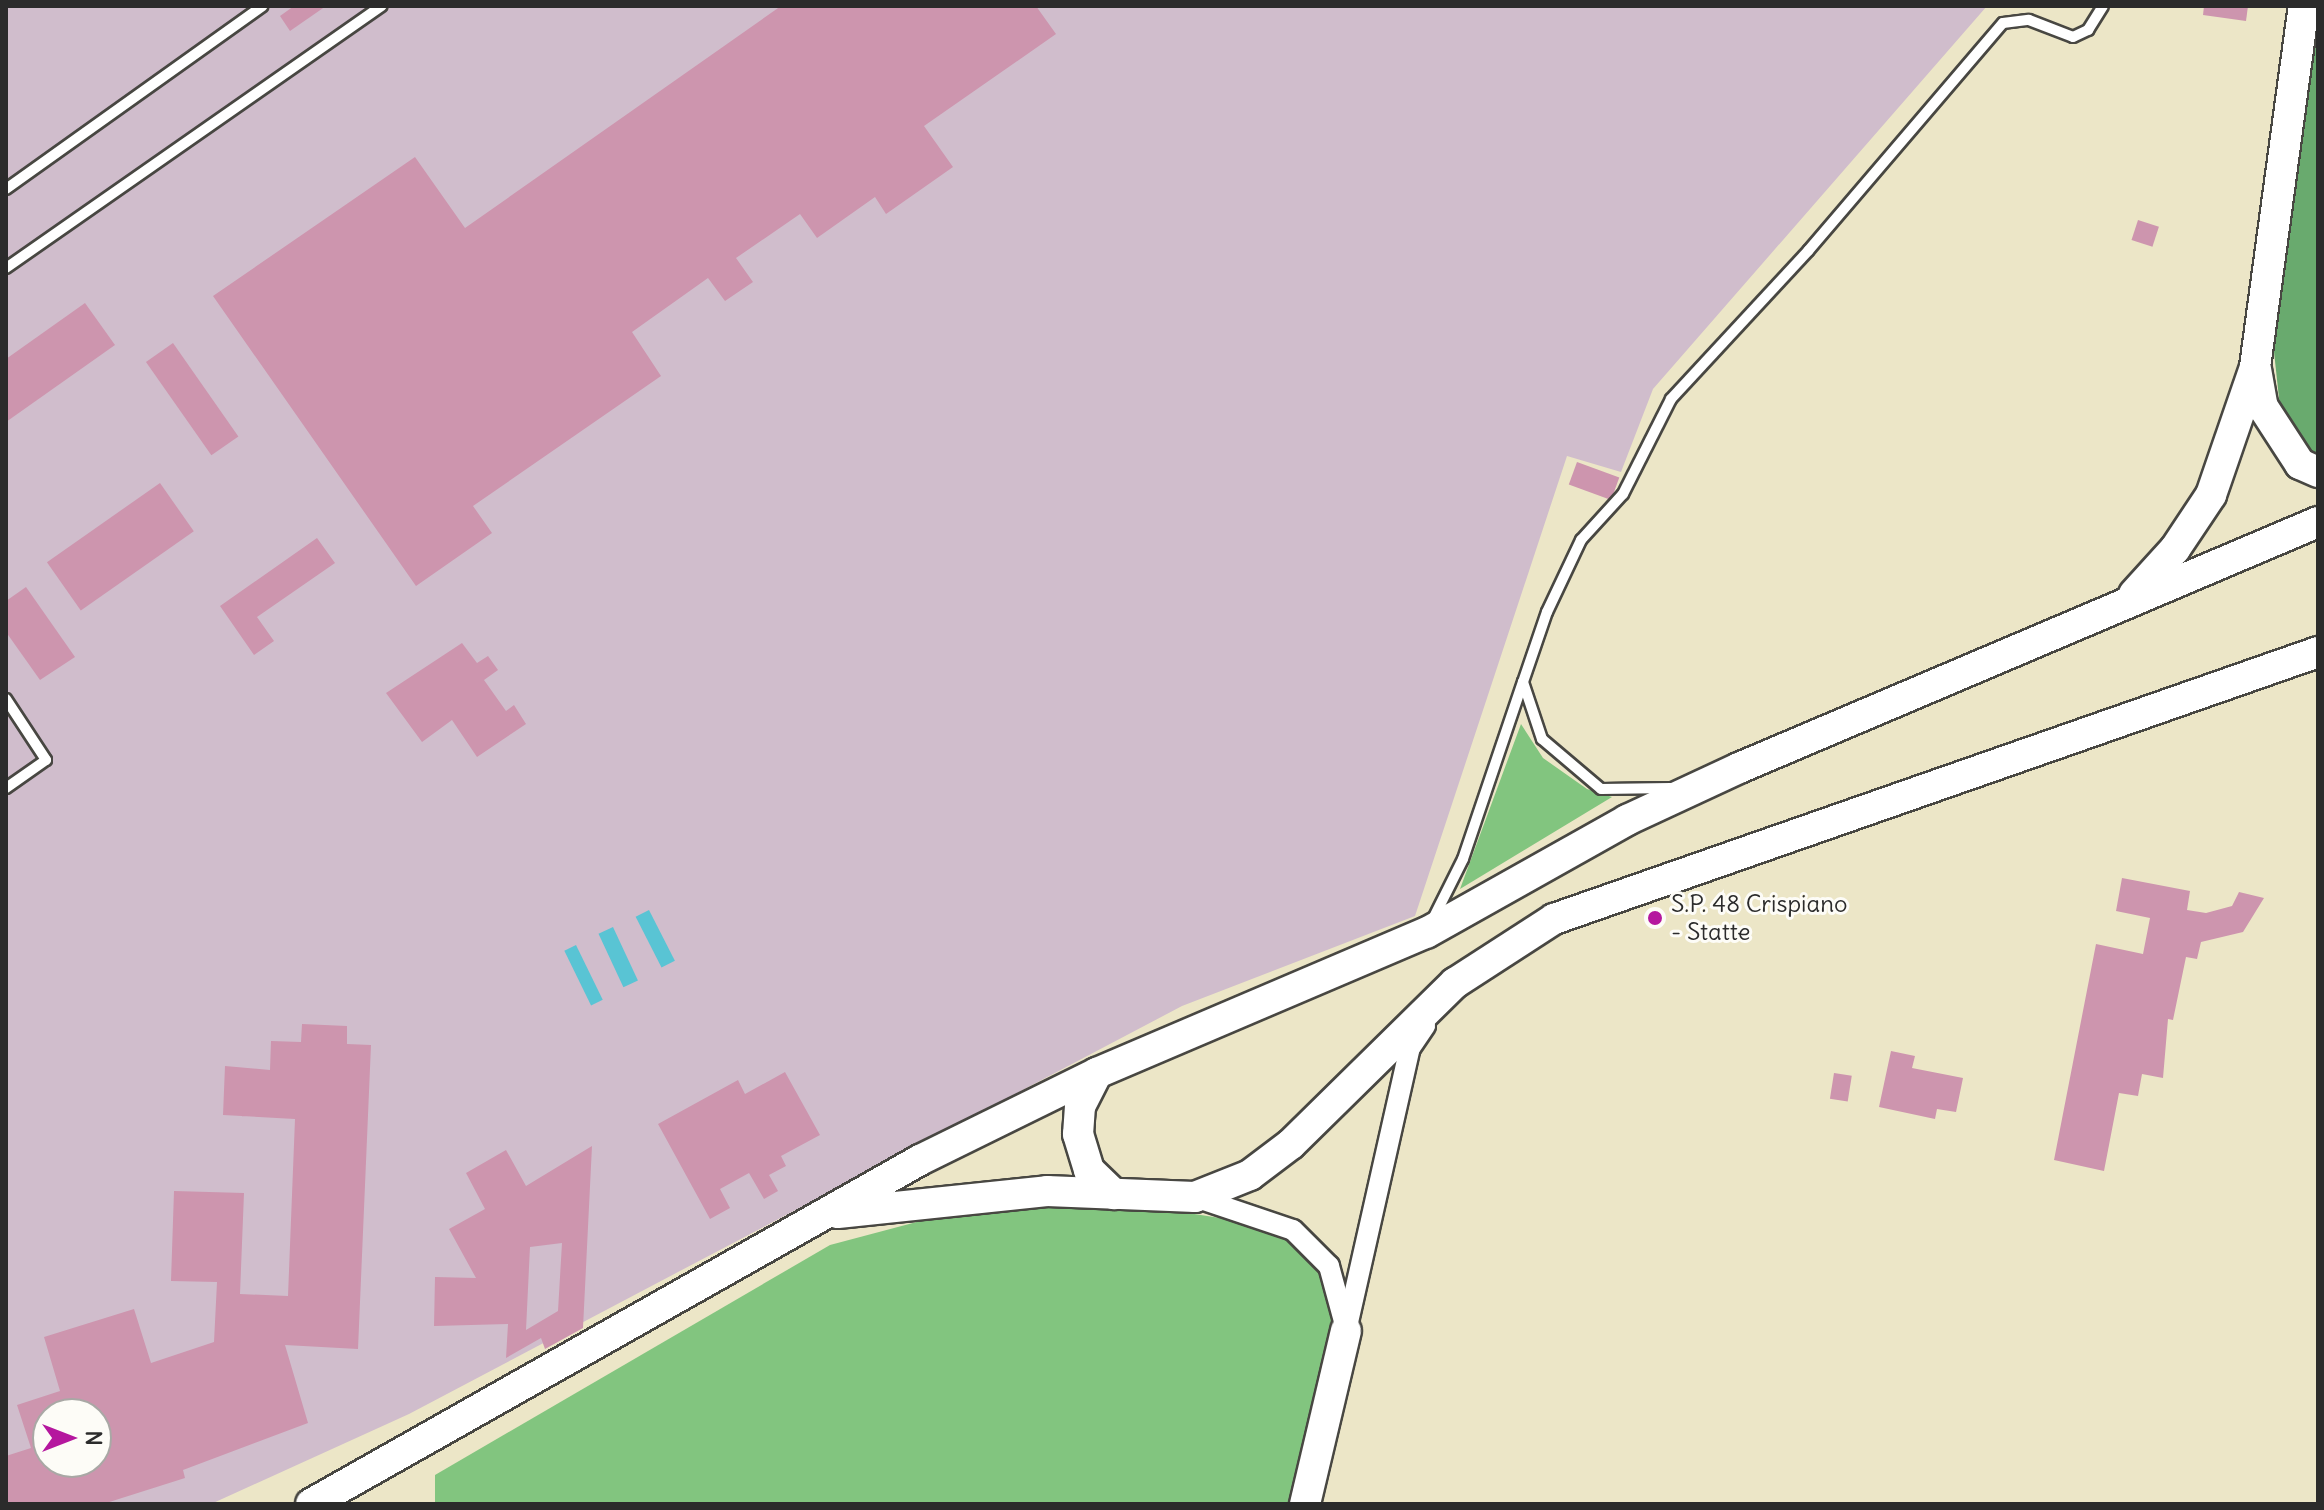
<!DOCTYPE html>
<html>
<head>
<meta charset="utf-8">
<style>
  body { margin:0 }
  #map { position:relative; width:2324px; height:1510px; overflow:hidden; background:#ece6c7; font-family:Delius,sans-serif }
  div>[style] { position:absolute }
  .industrial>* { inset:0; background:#d0bdcc }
  .green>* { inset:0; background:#82c57f }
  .forest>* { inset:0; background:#69aa6e }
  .water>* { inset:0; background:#59c4d4; transform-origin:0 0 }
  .building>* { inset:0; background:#cd95ae; transform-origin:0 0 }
  .roads { filter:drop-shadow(2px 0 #484742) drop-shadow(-2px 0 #484742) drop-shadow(0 2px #484742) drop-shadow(0 -2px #484742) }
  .lane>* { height:10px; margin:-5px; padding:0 5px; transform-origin:5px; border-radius:5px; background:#fff }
  .street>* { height:20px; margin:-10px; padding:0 10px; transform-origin:10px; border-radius:10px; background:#fff }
  .secondary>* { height:30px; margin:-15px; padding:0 15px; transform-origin:15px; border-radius:15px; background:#fff }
  .dots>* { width:22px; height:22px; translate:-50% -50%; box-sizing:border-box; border:4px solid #fdfcf7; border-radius:50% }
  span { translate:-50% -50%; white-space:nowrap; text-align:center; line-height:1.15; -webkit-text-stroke:6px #fdfcf7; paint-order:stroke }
  .poi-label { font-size:24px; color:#2b2b2b }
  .left { translate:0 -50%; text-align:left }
  .frame { position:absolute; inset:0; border:8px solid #2b2b2b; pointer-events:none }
  .north { position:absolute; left:32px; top:1398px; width:80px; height:80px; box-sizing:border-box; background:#fdfcf7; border:2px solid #a9a8a5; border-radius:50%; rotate:90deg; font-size:22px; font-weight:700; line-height:32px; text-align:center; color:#2b2b2b }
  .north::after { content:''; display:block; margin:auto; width:28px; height:36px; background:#b5179e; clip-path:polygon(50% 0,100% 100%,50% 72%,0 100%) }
</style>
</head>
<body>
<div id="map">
  <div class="industrial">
    <i style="clip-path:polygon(evenodd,6px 6px,1987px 6px,1653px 389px,1621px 472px,1567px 456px,1415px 916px,1182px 1006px,409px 1414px,211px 1504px,6px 1504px,6px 6px,48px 1414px,96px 1414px,96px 1462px,48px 1462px,48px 1414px)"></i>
  </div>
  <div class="green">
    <i style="clip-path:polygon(1521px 724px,1543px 758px,1587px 789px,1612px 797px,1460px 889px)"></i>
    <i style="clip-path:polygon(992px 1202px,1137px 1205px,1271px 1226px,1313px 1253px,1336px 1304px,1292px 1504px,435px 1504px,435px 1475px,830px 1245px)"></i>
  </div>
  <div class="forest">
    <i style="clip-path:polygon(2318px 17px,2318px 464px,2282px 426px,2271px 324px)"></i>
  </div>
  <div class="water">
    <i style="left:649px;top:910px;width:57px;height:15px;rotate:63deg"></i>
    <i style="left:613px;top:927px;width:59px;height:16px;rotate:65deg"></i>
    <i style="left:576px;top:945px;width:61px;height:13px;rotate:64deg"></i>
  </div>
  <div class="building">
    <i style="clip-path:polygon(294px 6px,326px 6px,290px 31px,280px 16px)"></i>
    <i style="clip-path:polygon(781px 6px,1036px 6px,1056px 34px,924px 126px,953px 167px,886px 214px,875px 197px,817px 238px,800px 214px,736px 258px,753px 282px,725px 301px,708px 278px,632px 332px,661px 376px,473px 506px,492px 533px,416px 586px,213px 296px,415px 157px,465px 228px)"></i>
    <i style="clip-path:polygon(2204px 6px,2248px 6px,2246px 21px,2203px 15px)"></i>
    <i style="left:2138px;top:220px;width:22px;height:21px;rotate:18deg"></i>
    <i style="clip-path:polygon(85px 303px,115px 345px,6px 422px,6px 359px)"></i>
    <i style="left:173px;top:343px;width:114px;height:33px;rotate:55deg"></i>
    <i style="left:1577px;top:462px;width:45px;height:24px;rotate:20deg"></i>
    <i style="left:160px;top:483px;width:59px;height:138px;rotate:55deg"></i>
    <i style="clip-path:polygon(317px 538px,335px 563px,257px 617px,274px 641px,254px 655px,220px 606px)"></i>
    <i style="clip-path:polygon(26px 587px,75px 657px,40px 680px,6px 632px,6px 601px)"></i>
    <i style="clip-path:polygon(462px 643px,477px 663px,488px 656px,498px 670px,484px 680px,506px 711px,514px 705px,526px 724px,477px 757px,452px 720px,422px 742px,386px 693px)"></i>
    <i style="clip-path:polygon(2122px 878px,2190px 891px,2187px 910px,2206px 913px,2232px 906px,2239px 892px,2264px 898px,2243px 932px,2201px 942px,2197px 959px,2186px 957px,2173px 1020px,2168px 1019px,2163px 1078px,2142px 1074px,2138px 1096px,2119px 1093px,2104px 1171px,2054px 1160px,2096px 944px,2143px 954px,2150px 918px,2116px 911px)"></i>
    <i style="clip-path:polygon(evenodd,302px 1024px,347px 1026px,347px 1044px,371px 1045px,358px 1349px,285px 1345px,308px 1423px,183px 1470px,185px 1478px,103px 1504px,6px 1504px,6px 1456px,31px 1448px,17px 1405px,60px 1391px,44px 1337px,134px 1309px,151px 1363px,214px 1342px,217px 1282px,171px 1281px,174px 1191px,244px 1193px,240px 1294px,288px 1296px,295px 1119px,223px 1115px,225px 1066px,270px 1070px,271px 1041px,301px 1042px,302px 1024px,48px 1414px,96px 1414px,96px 1462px,48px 1462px,48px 1414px)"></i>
    <i style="clip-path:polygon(1891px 1051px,1915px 1056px,1912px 1068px,1963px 1078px,1956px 1112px,1937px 1109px,1935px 1119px,1879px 1107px)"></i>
    <i style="clip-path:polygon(785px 1072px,820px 1135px,781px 1156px,786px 1166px,769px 1175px,778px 1191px,764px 1199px,749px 1173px,720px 1189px,730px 1208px,710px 1219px,658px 1124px,738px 1080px,745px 1094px)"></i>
    <i style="left:1834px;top:1073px;width:18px;height:26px;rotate:9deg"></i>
    <i style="clip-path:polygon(evenodd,592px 1146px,583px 1328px,545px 1349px,541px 1338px,506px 1358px,508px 1324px,434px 1326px,435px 1277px,476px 1278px,449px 1229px,485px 1209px,466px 1173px,506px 1150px,526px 1186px,592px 1146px,562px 1243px,558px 1311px,526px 1330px,530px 1247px,562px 1243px)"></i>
  </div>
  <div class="roads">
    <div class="lane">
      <i style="left:6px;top:189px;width:315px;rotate:-35.5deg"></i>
      <i style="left:6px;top:268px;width:458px;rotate:-34.9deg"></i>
      <i style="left:1523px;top:682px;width:74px;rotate:-71.1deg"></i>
      <i style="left:1547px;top:612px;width:80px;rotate:-64.7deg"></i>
      <i style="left:1581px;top:540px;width:62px;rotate:-47.6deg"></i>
      <i style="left:1623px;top:494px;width:106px;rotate:-63.2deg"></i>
      <i style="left:1671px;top:399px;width:202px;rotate:-47.2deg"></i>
      <i style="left:1808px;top:251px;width:300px;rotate:-49.5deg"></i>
      <i style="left:2003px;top:23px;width:26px;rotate:-7deg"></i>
      <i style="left:2029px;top:20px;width:47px;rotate:21.1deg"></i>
      <i style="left:2073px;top:37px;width:17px;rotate:-25deg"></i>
      <i style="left:2088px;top:30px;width:28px;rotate:-58deg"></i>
      <i style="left:6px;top:699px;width:73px;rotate:56.7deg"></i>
      <i style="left:46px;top:760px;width:49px;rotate:145deg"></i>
      <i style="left:1432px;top:921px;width:69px;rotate:-63.4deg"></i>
      <i style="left:1463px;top:859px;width:187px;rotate:-71.3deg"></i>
      <i style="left:1523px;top:682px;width:60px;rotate:71.6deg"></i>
      <i style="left:1542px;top:739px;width:77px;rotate:40.3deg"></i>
      <i style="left:1601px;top:789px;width:70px;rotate:-0.8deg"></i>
    </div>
    <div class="street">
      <i style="left:1195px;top:1197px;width:103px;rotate:18.6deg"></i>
      <i style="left:1293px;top:1230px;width:51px;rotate:45deg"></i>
      <i style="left:1329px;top:1266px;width:61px;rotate:74.8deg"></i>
      <i style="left:1346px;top:1331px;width:290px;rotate:-77.3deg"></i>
      <i style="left:1410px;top:1048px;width:27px;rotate:-56deg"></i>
    </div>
    <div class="secondary">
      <i style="left:2256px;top:369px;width:39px;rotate:80deg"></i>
      <i style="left:2263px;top:407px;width:68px;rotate:57deg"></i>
      <i style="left:2300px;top:464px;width:20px;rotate:24deg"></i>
      <i style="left:2134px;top:594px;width:61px;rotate:-47.7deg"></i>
      <i style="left:2175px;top:549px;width:65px;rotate:-56.3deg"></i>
      <i style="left:2211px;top:495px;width:135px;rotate:-71deg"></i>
      <i style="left:2255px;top:367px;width:364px;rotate:-82.3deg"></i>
      <i style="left:1097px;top:1073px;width:37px;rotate:117deg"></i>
      <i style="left:1080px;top:1106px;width:28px;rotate:94deg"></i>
      <i style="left:1078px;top:1134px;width:38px;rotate:73deg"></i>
      <i style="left:1089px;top:1170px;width:35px;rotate:44deg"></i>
      <i style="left:838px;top:1213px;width:210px;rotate:-6deg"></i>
      <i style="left:1047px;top:1191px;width:148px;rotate:2.3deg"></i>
      <i style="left:1195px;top:1197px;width:59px;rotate:-21.8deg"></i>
      <i style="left:1250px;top:1175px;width:51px;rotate:-37.1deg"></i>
      <i style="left:1291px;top:1144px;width:230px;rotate:-44.5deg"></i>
      <i style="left:1455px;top:983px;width:118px;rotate:-32.9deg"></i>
      <i style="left:1554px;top:919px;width:809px;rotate:-19.26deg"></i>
      <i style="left:311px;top:1504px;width:699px;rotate:-29.46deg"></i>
      <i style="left:920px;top:1160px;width:197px;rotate:-26.2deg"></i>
      <i style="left:1097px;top:1073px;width:358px;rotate:-23.1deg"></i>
      <i style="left:1426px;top:933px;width:231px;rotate:-29.3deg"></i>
      <i style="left:1627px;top:820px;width:123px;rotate:-24.9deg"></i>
      <i style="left:1739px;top:768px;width:629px;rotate:-23.02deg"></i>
      <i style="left:1305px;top:1504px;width:178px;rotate:-76.7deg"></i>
    </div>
  </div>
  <div class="dots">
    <i style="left:1655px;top:918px;background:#b5179e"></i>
  </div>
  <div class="poi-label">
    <span class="left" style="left:1671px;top:918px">S.P. 48 Crispiano<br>- Statte</span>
  </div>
  <div class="frame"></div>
  <div class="north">N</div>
</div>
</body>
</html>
